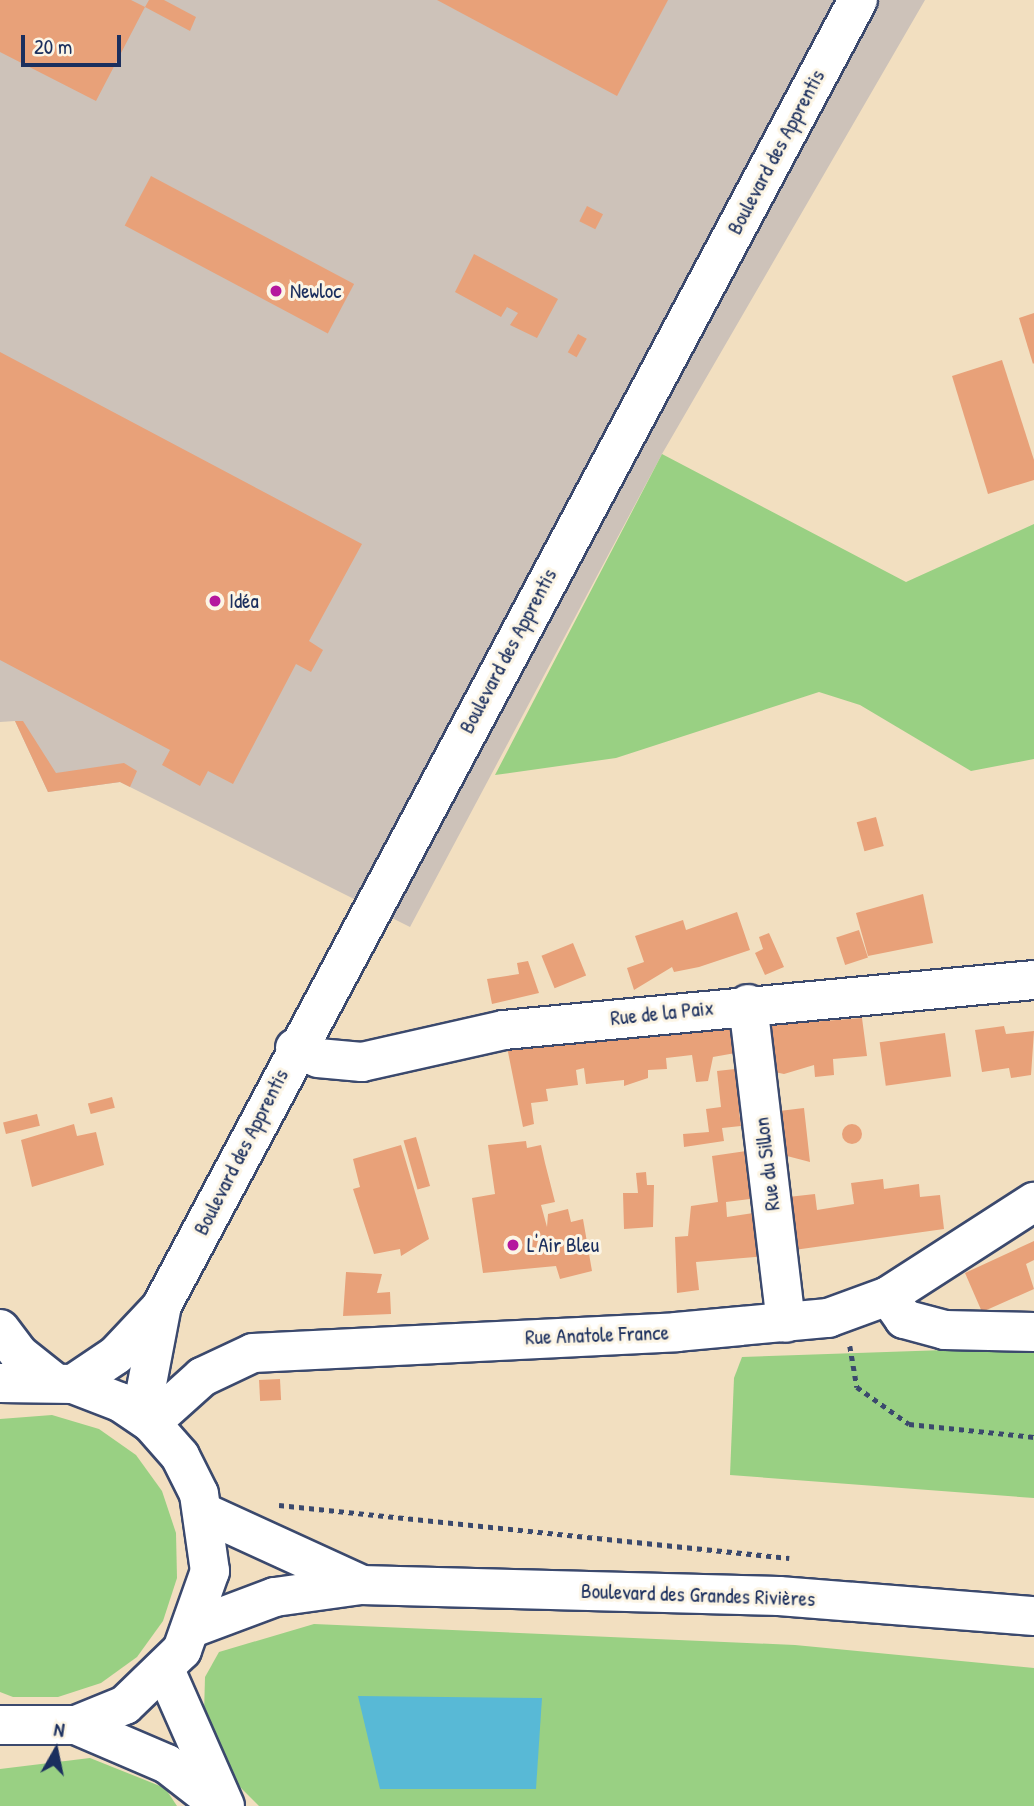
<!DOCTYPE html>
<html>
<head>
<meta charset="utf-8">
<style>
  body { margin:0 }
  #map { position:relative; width:1034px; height:1806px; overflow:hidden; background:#f2dfc0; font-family:"Patrick Hand",sans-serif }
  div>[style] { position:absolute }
  .industrial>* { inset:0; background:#cdc2b9 }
  .green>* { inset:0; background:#99d083 }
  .water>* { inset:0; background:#58b9d6 }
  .building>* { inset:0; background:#e8a179; transform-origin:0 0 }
  .round { border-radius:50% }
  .path>* { height:4.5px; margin-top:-2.25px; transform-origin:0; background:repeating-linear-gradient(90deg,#3b496d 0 5px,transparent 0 10px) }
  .roads { filter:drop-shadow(2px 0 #3b496d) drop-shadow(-2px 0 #3b496d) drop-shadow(0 2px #3b496d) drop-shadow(0 -2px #3b496d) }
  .minor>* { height:38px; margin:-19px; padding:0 19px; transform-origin:19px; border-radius:19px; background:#fff }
  .major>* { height:38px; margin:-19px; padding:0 19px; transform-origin:19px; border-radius:19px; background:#fff }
  .dots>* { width:19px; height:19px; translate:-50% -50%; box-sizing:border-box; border:4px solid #fcf5e5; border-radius:50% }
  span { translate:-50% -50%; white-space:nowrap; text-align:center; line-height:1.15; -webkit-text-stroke:6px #fcf5e5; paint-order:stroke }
  .street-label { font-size:21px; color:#1b2f5e }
  .poi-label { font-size:21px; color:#1b2f5e }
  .left { translate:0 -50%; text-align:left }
  .north { position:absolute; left:21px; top:1715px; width:70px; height:70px; -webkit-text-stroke:5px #fcf5e5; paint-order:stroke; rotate:9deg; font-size:19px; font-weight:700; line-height:28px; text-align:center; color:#1b2f5e }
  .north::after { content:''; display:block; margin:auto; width:24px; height:32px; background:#1b2f5e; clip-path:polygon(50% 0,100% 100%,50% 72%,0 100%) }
  .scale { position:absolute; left:21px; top:35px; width:100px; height:32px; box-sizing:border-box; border:4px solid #1b2f5e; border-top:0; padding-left:9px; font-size:21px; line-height:24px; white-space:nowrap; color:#1b2f5e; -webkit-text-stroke:5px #fcf5e5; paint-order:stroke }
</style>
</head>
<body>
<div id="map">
  <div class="industrial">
    <i style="clip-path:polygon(0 0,925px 0,662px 454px,410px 927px,120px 782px,48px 792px,15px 721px,0 722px)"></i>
    <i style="clip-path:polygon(344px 1804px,856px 1806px,340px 1806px)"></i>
  </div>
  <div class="green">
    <i style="clip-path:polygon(662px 454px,906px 582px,1034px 524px,1034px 759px,971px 771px,860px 705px,819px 692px,616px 758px,495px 775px)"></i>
    <i style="clip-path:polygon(1034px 1347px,1034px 1498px,730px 1475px,734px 1378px,742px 1357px)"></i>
    <i style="clip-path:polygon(52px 1415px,99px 1429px,136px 1455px,162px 1491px,176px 1533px,177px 1578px,163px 1621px,137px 1657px,101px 1683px,58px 1697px,13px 1697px,0 1692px,0 1419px)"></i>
    <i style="clip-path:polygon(314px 1624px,795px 1645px,1034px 1668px,1034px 1806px,259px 1806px,229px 1776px,204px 1714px,205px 1677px,219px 1652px)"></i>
    <i style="clip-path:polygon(90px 1758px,165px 1788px,177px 1806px,0 1806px,0 1769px)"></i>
  </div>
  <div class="water">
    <i style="clip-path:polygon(358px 1696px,542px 1698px,536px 1789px,380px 1789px)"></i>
  </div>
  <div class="building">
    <i style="clip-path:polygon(0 0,131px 0,145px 7px,149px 0,164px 0,196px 17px,190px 31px,145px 7px,96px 101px,0 52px)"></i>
    <i style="clip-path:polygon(437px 0,668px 0,617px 96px)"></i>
    <i style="left:151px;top:176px;width:230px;height:56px;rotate:28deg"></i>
    <i style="left:587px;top:206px;width:18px;height:17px;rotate:27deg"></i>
    <i style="clip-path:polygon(474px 254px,558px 299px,537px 338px,510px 325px,518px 313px,507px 307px,501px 317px,455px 292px)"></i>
    <i style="clip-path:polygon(1034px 313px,1034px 363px,1033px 364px,1019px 318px)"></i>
    <i style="left:578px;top:334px;width:10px;height:21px;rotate:29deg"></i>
    <i style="clip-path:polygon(0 352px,362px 544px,309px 641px,323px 650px,311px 672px,296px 664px,233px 784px,208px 771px,200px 786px,162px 765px,170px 750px,0 660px)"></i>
    <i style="clip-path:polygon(1002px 360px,1034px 460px,1034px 480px,988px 494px,952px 376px)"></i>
    <i style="clip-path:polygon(15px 721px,23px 721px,56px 773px,124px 763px,137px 771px,130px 787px,120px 782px,48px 792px)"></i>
    <i style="left:876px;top:817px;width:30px;height:20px;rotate:75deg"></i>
    <i style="clip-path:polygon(923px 894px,933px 943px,868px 956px,856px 913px)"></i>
    <i style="clip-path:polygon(737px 912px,750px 950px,699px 967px,674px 972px,672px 967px,634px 990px,627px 968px,644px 962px,635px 936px,683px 920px,686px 930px)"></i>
    <i style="left:859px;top:930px;width:29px;height:24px;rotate:72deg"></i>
    <i style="clip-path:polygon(769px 933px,784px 967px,765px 975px,755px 953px,763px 949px,759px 937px)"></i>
    <i style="left:573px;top:943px;width:35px;height:34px;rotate:68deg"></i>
    <i style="clip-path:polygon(528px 961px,539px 993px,492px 1004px,487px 979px,519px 974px,517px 963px)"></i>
    <i style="clip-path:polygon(862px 1018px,867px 1056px,833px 1059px,834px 1075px,815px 1077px,814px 1065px,784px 1074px,765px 1070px,760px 1026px)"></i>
    <i style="clip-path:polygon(737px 1020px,741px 1052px,713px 1057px,708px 1081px,696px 1082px,692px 1055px,666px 1058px,667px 1069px,648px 1070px,648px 1078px,624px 1086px,624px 1080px,586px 1084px,584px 1068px,576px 1070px,578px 1085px,546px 1089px,548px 1101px,531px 1103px,534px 1124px,523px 1127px,507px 1047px)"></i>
    <i style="clip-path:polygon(1004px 1026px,1006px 1034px,1034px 1031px,1031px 1075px,1011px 1078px,1009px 1068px,982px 1072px,975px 1030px)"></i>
    <i style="left:945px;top:1033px;width:44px;height:66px;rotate:82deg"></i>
    <i style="clip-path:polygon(744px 1068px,749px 1110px,739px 1111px,741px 1126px,722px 1128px,724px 1141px,684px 1147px,683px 1134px,709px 1132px,706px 1109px,721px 1107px,717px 1071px)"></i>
    <i style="left:112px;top:1097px;width:11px;height:25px;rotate:75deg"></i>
    <i style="clip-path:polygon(804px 1108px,810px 1162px,787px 1156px,789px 1168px,777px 1169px,771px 1112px)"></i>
    <i style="left:37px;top:1114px;width:12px;height:35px;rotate:76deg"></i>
    <i style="clip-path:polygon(74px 1124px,77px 1136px,96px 1132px,104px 1165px,32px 1187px,21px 1140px)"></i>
    <i class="round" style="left:842px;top:1124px;width:20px;height:20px"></i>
    <i style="left:416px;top:1137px;width:51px;height:13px;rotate:74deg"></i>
    <i style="clip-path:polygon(526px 1141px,527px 1148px,541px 1145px,545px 1163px,555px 1202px,541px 1205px,547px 1227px,548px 1214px,568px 1209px,571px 1222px,583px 1219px,592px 1271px,560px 1279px,556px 1266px,483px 1273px,472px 1198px,495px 1194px,488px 1145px)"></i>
    <i style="clip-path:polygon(401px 1145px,429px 1239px,401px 1256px,400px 1249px,374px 1254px,353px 1189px,360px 1187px,353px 1159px)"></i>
    <i style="clip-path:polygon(753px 1150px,758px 1198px,726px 1202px,727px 1217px,760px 1212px,766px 1256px,696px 1262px,699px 1290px,677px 1293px,675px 1237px,688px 1236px,691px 1206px,718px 1202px,712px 1156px)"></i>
    <i style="clip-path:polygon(646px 1172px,647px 1185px,654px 1185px,653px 1227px,624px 1229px,623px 1193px,638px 1193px,636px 1173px)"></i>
    <i style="clip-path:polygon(883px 1179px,884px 1189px,919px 1184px,920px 1197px,940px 1195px,944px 1229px,787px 1251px,788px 1197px,815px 1194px,817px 1210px,854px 1204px,851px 1183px)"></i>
    <i style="clip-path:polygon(1034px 1241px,1034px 1260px,1026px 1264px,1034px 1289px,982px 1312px,965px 1273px)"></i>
    <i style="clip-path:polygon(346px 1272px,382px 1274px,377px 1293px,390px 1292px,391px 1314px,343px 1316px)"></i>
    <i style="left:280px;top:1379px;width:21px;height:21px;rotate:87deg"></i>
  </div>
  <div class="path">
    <i style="left:850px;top:1346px;width:42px;rotate:80.3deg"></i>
    <i style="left:857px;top:1387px;width:64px;rotate:35.4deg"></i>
    <i style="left:909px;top:1424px;width:126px;rotate:5.9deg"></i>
    <i style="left:279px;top:1505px;width:513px;rotate:5.93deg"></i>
  </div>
  <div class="roads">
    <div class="minor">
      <i style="left:748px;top:1004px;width:321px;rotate:83.2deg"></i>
      <i style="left:295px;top:1048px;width:25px;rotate:23deg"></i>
      <i style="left:318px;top:1058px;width:44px;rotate:5.2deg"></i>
      <i style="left:362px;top:1062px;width:146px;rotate:-12.7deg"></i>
      <i style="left:504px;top:1030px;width:532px;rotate:-5.39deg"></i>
      <i style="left:888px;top:1296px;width:28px;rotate:55deg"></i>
      <i style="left:904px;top:1319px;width:42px;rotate:15deg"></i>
      <i style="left:945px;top:1330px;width:89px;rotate:1.3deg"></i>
      <i style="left:0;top:1329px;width:31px;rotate:53deg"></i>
      <i style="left:19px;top:1354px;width:43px;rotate:38.5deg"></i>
      <i style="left:151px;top:1423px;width:69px;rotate:-42deg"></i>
      <i style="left:202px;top:1377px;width:56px;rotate:-25.2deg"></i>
      <i style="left:253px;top:1353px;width:424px;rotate:-2.8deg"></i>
      <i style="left:676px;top:1332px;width:153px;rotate:-5.3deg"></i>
      <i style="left:828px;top:1318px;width:64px;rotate:-20.1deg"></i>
      <i style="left:888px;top:1296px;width:174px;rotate:-32.8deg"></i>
      <i style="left:166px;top:1672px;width:146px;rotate:66.2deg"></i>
      <i style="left:76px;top:1725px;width:99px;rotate:23.2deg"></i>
      <i style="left:167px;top:1764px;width:68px;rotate:37.9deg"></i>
    </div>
    <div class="major">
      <i style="left:0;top:1383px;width:73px;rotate:0.8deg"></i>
      <i style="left:73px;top:1384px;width:50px;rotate:21deg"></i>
      <i style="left:120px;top:1402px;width:37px;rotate:34deg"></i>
      <i style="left:151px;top:1423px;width:44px;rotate:48.7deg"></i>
      <i style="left:180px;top:1456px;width:42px;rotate:63.4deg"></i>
      <i style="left:199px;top:1494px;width:78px;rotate:81.9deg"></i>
      <i style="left:210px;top:1571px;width:84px;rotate:109.5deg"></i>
      <i style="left:182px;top:1650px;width:79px;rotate:136deg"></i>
      <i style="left:125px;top:1705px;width:53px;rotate:157.8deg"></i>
      <i style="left:76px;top:1725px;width:76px;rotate:180deg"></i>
      <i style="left:73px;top:1384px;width:52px;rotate:-34deg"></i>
      <i style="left:116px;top:1355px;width:66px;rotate:-46.8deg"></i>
      <i style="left:141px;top:1415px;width:112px;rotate:-79.2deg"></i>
      <i style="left:162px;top:1305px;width:1479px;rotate:-61.93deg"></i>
      <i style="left:205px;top:1513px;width:170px;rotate:24.6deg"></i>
      <i style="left:195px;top:1627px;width:85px;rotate:-20.6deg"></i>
      <i style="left:275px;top:1597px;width:87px;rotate:-7.9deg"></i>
      <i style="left:361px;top:1585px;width:418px;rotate:1.5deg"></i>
      <i style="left:779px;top:1596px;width:256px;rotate:4.5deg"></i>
    </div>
  </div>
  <div class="dots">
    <i style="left:276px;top:291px;background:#b5179e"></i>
    <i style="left:215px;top:601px;background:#b5179e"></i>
    <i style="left:513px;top:1245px;background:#b5179e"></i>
  </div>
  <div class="street-label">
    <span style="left:776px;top:152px;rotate:-62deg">Boulevard des Apprentis</span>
    <span style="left:508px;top:651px;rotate:-62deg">Boulevard des Apprentis</span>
    <span style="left:662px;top:1013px;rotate:-6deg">Rue de la Paix</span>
    <span style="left:241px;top:1152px;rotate:-63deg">Boulevard des Apprentis</span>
    <span style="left:767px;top:1164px;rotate:-97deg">Rue du Sillon</span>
    <span style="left:597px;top:1335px;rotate:-2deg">Rue Anatole France</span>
    <span style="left:698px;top:1595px;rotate:2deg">Boulevard des Grandes Rivières</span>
  </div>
  <div class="poi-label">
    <span class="left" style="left:290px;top:291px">Newloc</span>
    <span class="left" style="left:229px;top:601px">Idéa</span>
    <span class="left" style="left:527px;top:1245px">L'Air Bleu</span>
  </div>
  <div class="north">N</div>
  <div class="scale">20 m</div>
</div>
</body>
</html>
